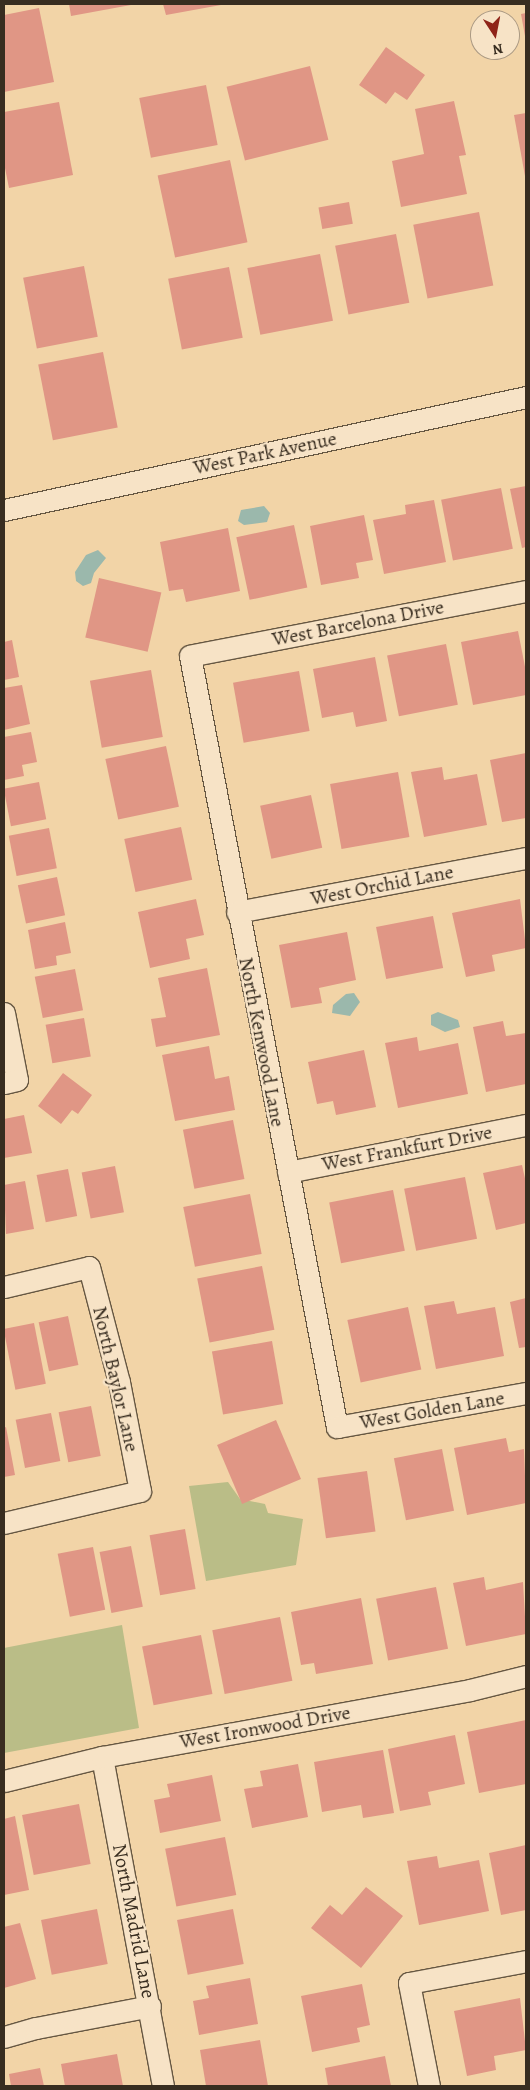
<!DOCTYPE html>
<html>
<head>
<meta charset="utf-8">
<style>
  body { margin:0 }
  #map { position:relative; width:530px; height:2090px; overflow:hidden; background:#f2d4a7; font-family:Alegreya,serif }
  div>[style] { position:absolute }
  .green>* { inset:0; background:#babd87 }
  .water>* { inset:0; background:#9bb8ac }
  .building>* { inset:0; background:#e09685; transform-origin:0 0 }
  .roads { filter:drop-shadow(1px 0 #665742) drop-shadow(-1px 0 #665742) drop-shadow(0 1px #665742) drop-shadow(0 -1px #665742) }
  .minor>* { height:21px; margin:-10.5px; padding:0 10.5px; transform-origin:10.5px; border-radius:10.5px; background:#f7e3c6 }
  span { translate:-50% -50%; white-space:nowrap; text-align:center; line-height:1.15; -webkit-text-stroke:4.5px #f7e3c6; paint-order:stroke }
  .street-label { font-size:20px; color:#382d20 }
  .frame { position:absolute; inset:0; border:5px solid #382d20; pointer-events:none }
  .north { position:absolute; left:470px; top:10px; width:50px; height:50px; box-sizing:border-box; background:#f7e3c6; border:1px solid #ab9a84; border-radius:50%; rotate:169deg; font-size:14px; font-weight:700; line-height:20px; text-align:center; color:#382d20 }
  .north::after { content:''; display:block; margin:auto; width:18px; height:22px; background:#8f2418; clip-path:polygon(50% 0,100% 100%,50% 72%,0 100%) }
</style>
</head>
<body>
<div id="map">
  <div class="green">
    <i style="clip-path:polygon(228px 1482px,240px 1499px,265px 1504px,268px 1513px,303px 1519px,296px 1565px,206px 1581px,189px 1486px)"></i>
    <i style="clip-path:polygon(122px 1625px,139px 1728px,4px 1753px,4px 1648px)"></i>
  </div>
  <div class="water">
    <i style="clip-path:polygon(264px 506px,270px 513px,267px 522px,244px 525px,238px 521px,241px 510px)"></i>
    <i style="clip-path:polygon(98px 550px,106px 558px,94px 573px,91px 583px,83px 586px,76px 581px,75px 572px,86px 555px)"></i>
    <i style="clip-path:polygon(354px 993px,360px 1002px,350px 1016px,332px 1013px,333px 1005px,346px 994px)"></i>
    <i style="clip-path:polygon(438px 1012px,458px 1020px,460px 1027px,445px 1032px,431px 1025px,431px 1015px)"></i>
  </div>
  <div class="building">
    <i style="clip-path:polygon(69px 4px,131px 4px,131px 5px,71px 16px)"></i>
    <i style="clip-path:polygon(163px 4px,221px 4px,221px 5px,166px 15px)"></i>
    <i style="clip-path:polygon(39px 8px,54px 82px,4px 92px,4px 15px)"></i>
    <i style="clip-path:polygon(526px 13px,526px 36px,525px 36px,521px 14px)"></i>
    <i style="clip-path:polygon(386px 47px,425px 75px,407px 100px,395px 92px,386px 104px,359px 85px)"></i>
    <i style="left:310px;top:66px;width:76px;height:86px;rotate:76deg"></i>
    <i style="left:206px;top:85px;width:61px;height:68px;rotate:79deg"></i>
    <i style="clip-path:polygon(454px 101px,466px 155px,459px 156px,467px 194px,401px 207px,392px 161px,424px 154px,415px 109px)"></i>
    <i style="clip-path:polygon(59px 102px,73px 175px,9px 188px,4px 163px,4px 112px)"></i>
    <i style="clip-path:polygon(526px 113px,526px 176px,525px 176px,514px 115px)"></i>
    <i style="left:230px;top:160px;width:84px;height:74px;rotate:78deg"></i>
    <i style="left:349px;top:202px;width:22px;height:31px;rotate:80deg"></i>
    <i style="left:479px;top:212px;width:75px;height:67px;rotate:79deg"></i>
    <i style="left:396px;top:234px;width:70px;height:62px;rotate:79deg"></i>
    <i style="left:320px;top:254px;width:68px;height:74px;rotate:79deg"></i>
    <i style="left:84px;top:266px;width:72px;height:62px;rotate:79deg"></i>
    <i style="left:229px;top:267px;width:72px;height:62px;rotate:79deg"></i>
    <i style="left:103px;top:352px;width:77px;height:66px;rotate:79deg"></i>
    <i style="clip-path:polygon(526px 486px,526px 547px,522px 548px,510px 489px)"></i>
    <i style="left:501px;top:488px;width:62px;height:61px;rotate:79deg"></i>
    <i style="clip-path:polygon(434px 500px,446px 562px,384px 574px,373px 520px,406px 514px,405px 505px)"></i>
    <i style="clip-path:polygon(364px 515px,373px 560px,356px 563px,359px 578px,321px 585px,310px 526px)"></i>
    <i style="left:294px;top:525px;width:64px;height:59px;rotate:78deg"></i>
    <i style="clip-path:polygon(228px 528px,240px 591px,186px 602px,183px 589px,169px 591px,160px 542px)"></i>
    <i style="left:99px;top:578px;width:64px;height:61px;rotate:13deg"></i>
    <i style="clip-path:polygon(518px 631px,526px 672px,526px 695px,473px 705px,461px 642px)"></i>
    <i style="clip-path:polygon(12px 640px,19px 677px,4px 680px,4px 642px)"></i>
    <i style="left:446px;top:644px;width:62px;height:60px;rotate:79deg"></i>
    <i style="clip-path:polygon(375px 657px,387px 721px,356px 727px,353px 712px,322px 718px,313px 669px)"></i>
    <i style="left:151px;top:670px;width:68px;height:62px;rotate:80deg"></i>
    <i style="left:299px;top:671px;width:61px;height:67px;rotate:80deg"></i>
    <i style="clip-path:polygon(22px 685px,30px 724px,4px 730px,4px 688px)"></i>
    <i style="clip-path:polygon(31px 732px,37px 762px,22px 765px,24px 776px,4px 780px,4px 737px)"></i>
    <i style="left:166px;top:746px;width:62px;height:62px;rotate:78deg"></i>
    <i style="clip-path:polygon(526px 753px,526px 818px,502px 822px,490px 760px)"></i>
    <i style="clip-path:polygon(442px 767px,444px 780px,477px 774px,487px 825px,424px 837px,411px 772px)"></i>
    <i style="left:398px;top:772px;width:66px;height:69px;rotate:80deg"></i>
    <i style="left:39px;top:782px;width:38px;height:36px;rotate:79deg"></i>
    <i style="left:311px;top:795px;width:54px;height:52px;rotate:78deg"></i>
    <i style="left:181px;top:827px;width:54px;height:58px;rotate:78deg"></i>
    <i style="left:49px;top:828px;width:41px;height:41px;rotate:79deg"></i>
    <i style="left:57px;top:877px;width:39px;height:40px;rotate:78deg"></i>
    <i style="clip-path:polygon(196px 899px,204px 935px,186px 939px,190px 959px,150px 968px,138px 912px)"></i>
    <i style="clip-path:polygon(520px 899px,526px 948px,492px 955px,495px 971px,466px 977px,452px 913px)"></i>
    <i style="left:433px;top:916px;width:53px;height:58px;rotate:79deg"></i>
    <i style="clip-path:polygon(65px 922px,71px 953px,56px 956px,57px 965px,35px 969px,28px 930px)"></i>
    <i style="clip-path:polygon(347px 932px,356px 980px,319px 988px,322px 1003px,291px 1008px,279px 945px)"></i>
    <i style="clip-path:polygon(207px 968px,220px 1035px,156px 1047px,151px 1019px,166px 1017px,158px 978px)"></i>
    <i style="left:75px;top:969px;width:42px;height:41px;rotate:79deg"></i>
    <i style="left:84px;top:1018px;width:39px;height:39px;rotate:80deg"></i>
    <i style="clip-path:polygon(503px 1021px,506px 1036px,526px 1033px,526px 1084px,486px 1092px,473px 1027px)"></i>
    <i style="clip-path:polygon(417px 1037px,419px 1051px,458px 1043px,468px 1094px,398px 1108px,385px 1043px)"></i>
    <i style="clip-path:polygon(209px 1046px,215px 1079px,229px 1076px,235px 1110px,175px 1121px,162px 1055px)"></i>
    <i style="clip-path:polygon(364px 1050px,376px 1107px,336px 1115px,333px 1101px,317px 1104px,308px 1062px)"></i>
    <i style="clip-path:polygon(63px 1073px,92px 1095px,78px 1114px,72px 1110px,61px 1124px,38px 1106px)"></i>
    <i style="clip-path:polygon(24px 1115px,32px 1153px,4px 1158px,4px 1119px)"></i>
    <i style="left:233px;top:1120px;width:60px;height:51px;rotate:79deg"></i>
    <i style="clip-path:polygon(522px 1165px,526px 1183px,526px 1223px,496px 1230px,483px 1173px)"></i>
    <i style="left:115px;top:1166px;width:47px;height:34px;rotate:79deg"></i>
    <i style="left:68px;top:1169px;width:48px;height:32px;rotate:79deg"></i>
    <i style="left:465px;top:1177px;width:63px;height:62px;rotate:79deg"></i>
    <i style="clip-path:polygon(25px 1181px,34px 1229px,6px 1234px,4px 1185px)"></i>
    <i style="left:393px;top:1190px;width:62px;height:65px;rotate:79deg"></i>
    <i style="left:250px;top:1194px;width:61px;height:68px;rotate:79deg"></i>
    <i style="left:262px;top:1266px;width:65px;height:66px;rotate:79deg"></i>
    <i style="clip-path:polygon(526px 1298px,526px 1347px,519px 1348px,510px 1302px)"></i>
    <i style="clip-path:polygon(454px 1301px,457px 1314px,495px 1307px,504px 1356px,436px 1369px,424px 1306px)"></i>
    <i style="left:408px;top:1307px;width:64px;height:62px;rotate:78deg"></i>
    <i style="left:68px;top:1316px;width:50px;height:30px;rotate:78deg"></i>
    <i style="left:34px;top:1323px;width:62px;height:31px;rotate:79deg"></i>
    <i style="left:272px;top:1341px;width:64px;height:61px;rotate:80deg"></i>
    <i style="left:91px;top:1406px;width:51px;height:33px;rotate:79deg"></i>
    <i style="left:51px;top:1413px;width:49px;height:36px;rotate:79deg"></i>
    <i style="left:276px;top:1420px;width:64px;height:64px;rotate:67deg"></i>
    <i style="clip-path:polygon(6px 1427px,15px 1475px,4px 1477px,4px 1428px)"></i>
    <i style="clip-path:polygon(506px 1438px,509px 1452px,524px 1449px,526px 1503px,467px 1515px,454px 1448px)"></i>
    <i style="left:442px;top:1449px;width:63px;height:49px;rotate:79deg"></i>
    <i style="left:367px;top:1471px;width:61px;height:50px;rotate:82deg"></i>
    <i style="left:185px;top:1529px;width:61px;height:36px;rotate:80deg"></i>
    <i style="left:131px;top:1546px;width:62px;height:32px;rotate:79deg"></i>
    <i style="left:93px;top:1547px;width:64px;height:36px;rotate:79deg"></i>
    <i style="clip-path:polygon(484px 1577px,486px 1590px,523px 1582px,526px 1634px,466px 1646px,453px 1583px)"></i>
    <i style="left:436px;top:1587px;width:63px;height:61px;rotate:79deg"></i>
    <i style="clip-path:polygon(361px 1598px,373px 1664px,316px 1674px,314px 1663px,301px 1665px,291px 1612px)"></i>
    <i style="left:280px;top:1617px;width:65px;height:69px;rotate:79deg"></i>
    <i style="left:201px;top:1635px;width:60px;height:60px;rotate:79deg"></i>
    <i style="clip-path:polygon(526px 1720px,526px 1784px,479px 1793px,467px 1732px)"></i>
    <i style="clip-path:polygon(455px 1735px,465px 1784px,428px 1792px,431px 1805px,400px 1811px,388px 1749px)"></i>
    <i style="clip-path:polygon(383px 1750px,394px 1813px,363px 1818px,361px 1805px,322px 1812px,314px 1762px)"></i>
    <i style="clip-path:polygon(298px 1764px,308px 1817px,252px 1828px,244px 1789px,263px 1786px,260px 1771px)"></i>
    <i style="clip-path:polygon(212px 1775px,221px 1821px,160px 1833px,154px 1800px,170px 1797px,167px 1784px)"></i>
    <i style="left:79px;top:1804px;width:61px;height:58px;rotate:79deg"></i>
    <i style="clip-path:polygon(15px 1816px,29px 1890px,4px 1895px,4px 1819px)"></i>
    <i style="left:225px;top:1837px;width:59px;height:61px;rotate:79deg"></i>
    <i style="clip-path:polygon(526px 1845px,526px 1910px,501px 1915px,489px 1853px)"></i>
    <i style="clip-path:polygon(437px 1856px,439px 1868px,479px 1860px,489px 1911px,419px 1925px,407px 1861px)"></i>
    <i style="clip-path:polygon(366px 1887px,403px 1916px,361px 1968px,311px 1928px,330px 1905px,342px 1915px)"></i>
    <i style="left:97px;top:1909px;width:56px;height:57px;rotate:79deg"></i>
    <i style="left:233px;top:1909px;width:56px;height:57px;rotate:79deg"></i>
    <i style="clip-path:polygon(20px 1923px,36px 1979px,4px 1988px,4px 1927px)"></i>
    <i style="clip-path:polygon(250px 1978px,258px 2024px,199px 2035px,193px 2001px,209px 1998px,206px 1986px)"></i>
    <i style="clip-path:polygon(362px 1984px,370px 2025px,357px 2028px,360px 2042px,312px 2052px,301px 1996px)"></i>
    <i style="clip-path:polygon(520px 1998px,526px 2050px,494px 2056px,496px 2070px,467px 2076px,454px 2011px)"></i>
    <i style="clip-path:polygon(260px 2040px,268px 2086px,206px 2086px,200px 2050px)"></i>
    <i style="clip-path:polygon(117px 2054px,123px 2086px,65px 2086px,61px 2064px)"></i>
    <i style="clip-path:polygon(385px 2056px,391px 2086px,328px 2086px,325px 2068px)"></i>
    <i style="clip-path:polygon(40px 2068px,44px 2086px,11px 2086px,9px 2074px)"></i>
  </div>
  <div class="roads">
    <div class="minor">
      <i style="left:4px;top:510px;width:534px;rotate:-12.21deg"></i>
      <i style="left:526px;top:591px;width:342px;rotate:169.1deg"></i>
      <i style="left:190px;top:656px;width:785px;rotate:79.21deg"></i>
      <i style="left:337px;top:1427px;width:192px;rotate:-10.2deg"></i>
      <i style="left:237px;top:912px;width:294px;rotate:-10.6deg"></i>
      <i style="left:4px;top:1013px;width:68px;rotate:79deg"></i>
      <i style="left:17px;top:1080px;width:13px;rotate:167deg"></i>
      <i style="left:288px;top:1172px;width:243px;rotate:-11.2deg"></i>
      <i style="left:4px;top:1287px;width:87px;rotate:-13.2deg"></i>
      <i style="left:89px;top:1267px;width:119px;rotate:75.4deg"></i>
      <i style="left:119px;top:1382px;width:111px;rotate:79.1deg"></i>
      <i style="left:140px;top:1491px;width:140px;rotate:166.8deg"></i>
      <i style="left:102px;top:1757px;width:335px;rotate:79.5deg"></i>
      <i style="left:4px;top:1781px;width:101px;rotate:-13.8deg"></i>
      <i style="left:102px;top:1757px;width:374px;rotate:-10.3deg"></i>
      <i style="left:470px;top:1690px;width:58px;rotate:-14deg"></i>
      <i style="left:4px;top:2037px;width:33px;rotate:-16deg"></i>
      <i style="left:36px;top:2028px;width:116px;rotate:-10.9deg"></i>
      <i style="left:429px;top:2086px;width:105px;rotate:-101deg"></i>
      <i style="left:409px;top:1983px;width:119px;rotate:-10.6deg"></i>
    </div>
  </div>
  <div class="street-label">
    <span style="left:265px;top:453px;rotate:-12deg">West Park Avenue</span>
    <span style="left:358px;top:623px;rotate:-11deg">West Barcelona Drive</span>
    <span style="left:382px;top:885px;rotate:-11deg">West Orchid Lane</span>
    <span style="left:262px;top:1042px;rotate:79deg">North Kenwood Lane</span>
    <span style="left:407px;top:1148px;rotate:-11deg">West Frankfurt Drive</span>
    <span style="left:116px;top:1379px;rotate:77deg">North Baylor Lane</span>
    <span style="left:432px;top:1410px;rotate:-10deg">West Golden Lane</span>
    <span style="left:265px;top:1727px;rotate:-10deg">West Ironwood Drive</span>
    <span style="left:134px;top:1921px;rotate:79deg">North Madrid Lane</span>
  </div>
  <div class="frame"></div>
  <div class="north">N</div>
</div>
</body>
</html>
